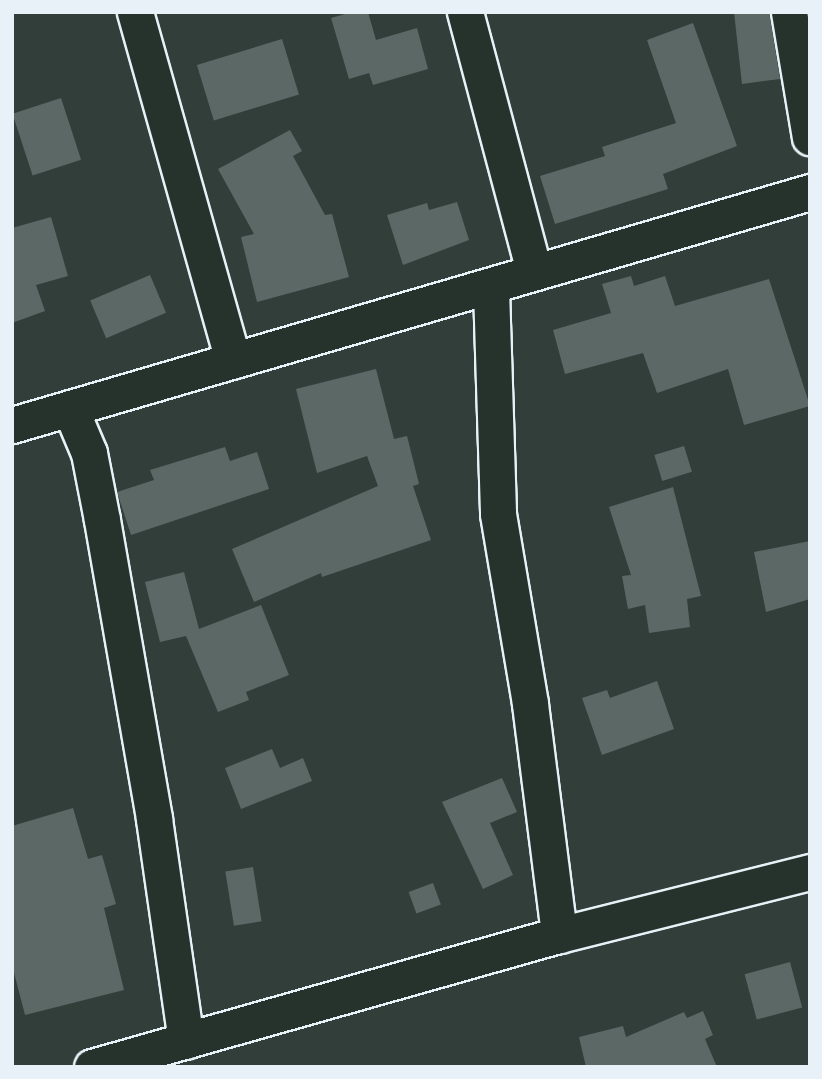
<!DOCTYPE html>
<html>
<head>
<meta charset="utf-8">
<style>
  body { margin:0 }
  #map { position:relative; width:822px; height:1079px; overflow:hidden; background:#323e39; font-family:Mali,sans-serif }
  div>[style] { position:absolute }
  .building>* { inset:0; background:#5c6865; transform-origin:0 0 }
  .roads { filter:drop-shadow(2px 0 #e8f1f8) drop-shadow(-2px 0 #e8f1f8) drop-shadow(0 2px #e8f1f8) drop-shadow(0 -2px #e8f1f8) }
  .street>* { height:35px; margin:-17.5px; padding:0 17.5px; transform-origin:17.5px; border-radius:17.5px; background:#26332d }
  span { translate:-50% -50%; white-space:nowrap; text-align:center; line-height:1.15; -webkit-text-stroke:7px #26332d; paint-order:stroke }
  .frame { position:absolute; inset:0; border:14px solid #e8f1f8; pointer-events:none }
</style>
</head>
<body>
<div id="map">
  <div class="building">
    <i style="clip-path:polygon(352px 12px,368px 12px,376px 40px,417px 28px,428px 69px,373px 85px,369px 73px,349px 79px,331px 18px)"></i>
    <i style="clip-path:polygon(734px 12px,769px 12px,780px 79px,742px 84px)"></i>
    <i style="clip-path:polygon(693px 23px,737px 146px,663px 174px,668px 189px,555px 224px,540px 176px,605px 156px,602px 147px,676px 123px,647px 40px)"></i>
    <i style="left:282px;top:39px;width:58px;height:89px;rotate:73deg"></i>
    <i style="left:61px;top:98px;width:65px;height:51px;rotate:72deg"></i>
    <i style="clip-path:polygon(290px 130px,302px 151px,293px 156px,325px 215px,332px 214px,349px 277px,257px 302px,241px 237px,254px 234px,218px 169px)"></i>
    <i style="clip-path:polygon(457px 202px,469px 240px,403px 265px,387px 215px,427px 203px,429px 210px)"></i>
    <i style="clip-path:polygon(51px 217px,68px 276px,36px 285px,45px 311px,12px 323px,12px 228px)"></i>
    <i style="left:150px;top:275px;width:41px;height:65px;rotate:67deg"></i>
    <i style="clip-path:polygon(631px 276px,634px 286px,665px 276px,675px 306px,769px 279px,810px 406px,744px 425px,728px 369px,657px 393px,643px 353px,565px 374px,553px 330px,611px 313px,602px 284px)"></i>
    <i style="clip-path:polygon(376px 369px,394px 439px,407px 436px,419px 484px,413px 486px,431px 540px,322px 577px,321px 573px,254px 602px,232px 549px,378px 486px,367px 456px,317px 473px,296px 389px)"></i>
    <i style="left:684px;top:446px;width:27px;height:31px;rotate:73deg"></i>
    <i style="clip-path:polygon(225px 447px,230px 461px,257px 452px,269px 489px,131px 535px,117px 492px,154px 480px,150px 470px)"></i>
    <i style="clip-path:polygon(673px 487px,701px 596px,687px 599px,690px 627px,649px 633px,645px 605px,628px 609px,622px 576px,631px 575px,609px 507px)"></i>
    <i style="clip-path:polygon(810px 541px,810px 599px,766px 612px,754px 552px)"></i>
    <i style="clip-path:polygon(184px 572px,199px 629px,261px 605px,289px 675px,246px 692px,249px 700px,218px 712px,186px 636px,160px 642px,145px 582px)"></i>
    <i style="clip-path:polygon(657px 681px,674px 729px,602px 755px,582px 698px,607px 690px,610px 698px)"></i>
    <i style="clip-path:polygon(272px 749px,280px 768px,303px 758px,312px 781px,241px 809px,225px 768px)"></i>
    <i style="clip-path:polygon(502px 778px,517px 812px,490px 823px,513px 875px,483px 889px,442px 802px)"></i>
    <i style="clip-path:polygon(73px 808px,88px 859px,102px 855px,116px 904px,104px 908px,124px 990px,25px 1015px,12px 965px,12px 826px)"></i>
    <i style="left:253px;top:867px;width:55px;height:28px;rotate:81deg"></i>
    <i style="left:433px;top:883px;width:23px;height:26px;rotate:70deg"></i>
    <i style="left:790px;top:962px;width:47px;height:47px;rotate:75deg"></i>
    <i style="clip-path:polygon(703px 1011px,713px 1035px,705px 1039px,717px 1067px,586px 1067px,579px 1037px,623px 1026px,626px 1037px,684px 1012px,687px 1018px)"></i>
  </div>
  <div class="roads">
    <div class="street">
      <i style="left:135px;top:12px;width:362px;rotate:74.3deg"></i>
      <i style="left:465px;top:12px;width:269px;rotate:75.1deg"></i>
      <i style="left:789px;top:12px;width:127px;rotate:80.5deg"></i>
      <i style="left:491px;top:289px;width:225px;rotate:88.2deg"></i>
      <i style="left:498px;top:514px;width:193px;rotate:80.4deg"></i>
      <i style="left:530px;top:704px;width:233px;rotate:82.8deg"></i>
      <i style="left:70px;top:408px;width:49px;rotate:67.1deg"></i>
      <i style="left:89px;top:453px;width:68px;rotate:79deg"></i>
      <i style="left:102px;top:520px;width:303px;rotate:80.1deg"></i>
      <i style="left:154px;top:819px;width:224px;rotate:81.8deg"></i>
      <i style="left:12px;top:425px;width:831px;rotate:-16.28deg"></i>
      <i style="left:92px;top:1067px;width:485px;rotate:-15.8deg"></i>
      <i style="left:559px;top:935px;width:259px;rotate:-14.1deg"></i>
    </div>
  </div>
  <div class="frame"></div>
</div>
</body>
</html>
